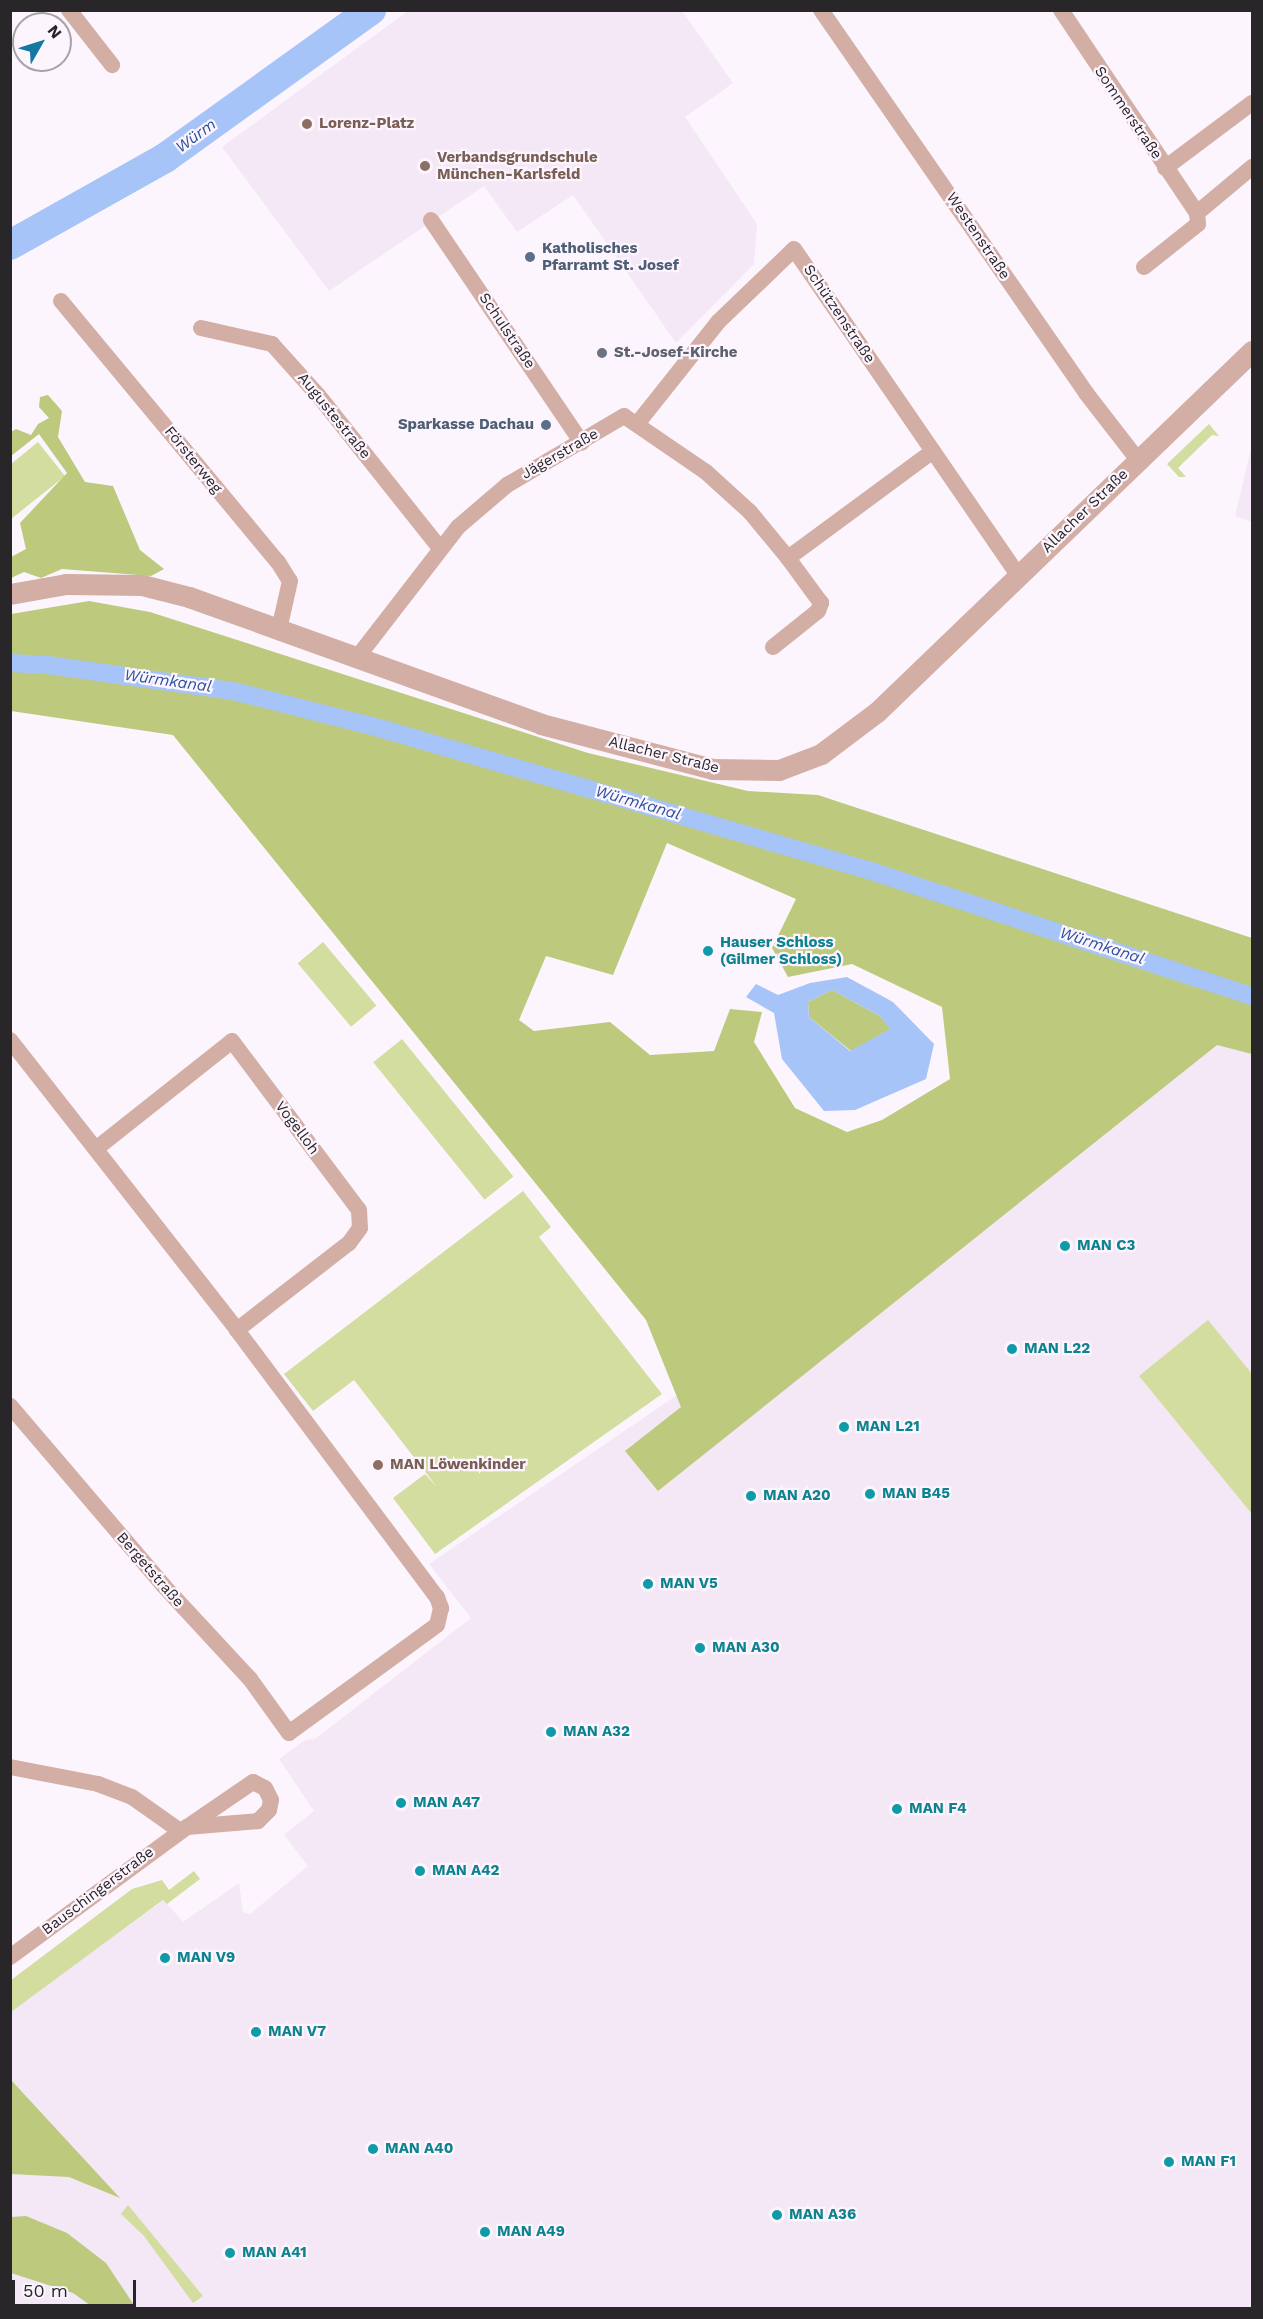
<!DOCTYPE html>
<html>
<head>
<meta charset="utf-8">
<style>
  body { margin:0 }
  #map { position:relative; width:1263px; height:2319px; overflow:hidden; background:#fdf5fe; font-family:"Work Sans",sans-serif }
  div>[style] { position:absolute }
  .built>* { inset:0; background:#f4e7f6 }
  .green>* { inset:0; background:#d3dd9f; transform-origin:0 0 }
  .forest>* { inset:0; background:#bdc97c }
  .water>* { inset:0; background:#a6c4f8 }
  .canal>* { height:18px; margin:-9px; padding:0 9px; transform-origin:9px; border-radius:9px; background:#a6c4f8 }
  .river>* { height:30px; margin:-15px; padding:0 15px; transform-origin:15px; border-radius:15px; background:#a6c4f8 }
  .minor>* { height:16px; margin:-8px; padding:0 8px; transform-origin:8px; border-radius:8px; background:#d3aea4 }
  .tertiary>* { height:21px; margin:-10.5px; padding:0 10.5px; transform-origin:10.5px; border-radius:10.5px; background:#d3aea4 }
  .dots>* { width:16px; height:16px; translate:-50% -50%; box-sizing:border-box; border:3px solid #fdf5fe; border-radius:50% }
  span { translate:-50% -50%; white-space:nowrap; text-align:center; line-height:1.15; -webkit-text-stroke:4.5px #fdf5fe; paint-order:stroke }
  .street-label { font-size:15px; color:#29262a }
  .education-label { font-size:15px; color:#785e54; font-weight:700 }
  .left { translate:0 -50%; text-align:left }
  .service-label { font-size:15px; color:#4e5e75; font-weight:700 }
  .right { translate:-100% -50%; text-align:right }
  .worship-label { font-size:15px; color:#5b616d; font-weight:700 }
  .culture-label { font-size:15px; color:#0d838f; font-weight:700 }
  .water-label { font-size:16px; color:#28519c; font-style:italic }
  .frame { position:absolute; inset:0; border:12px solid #29262a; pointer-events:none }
  .north { position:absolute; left:12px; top:12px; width:60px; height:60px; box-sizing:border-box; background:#fdf5fe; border:2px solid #a8a2a9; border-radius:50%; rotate:51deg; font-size:16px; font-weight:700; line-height:24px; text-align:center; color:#29262a }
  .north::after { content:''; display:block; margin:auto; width:21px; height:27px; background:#1378a4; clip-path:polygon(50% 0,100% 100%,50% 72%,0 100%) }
  .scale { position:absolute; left:12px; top:2280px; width:124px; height:27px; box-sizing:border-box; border:3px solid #29262a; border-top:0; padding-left:8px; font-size:18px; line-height:21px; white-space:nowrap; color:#29262a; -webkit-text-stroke:4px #fdf5fe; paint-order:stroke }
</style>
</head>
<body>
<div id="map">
  <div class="built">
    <i style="clip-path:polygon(408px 11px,682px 11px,733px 83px,685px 117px,757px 224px,754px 264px,676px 343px,573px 195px,517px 232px,484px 186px,329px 291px,222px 147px)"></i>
    <i style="clip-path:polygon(1252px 445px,1252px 522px,1235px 516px)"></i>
    <i style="clip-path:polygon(1214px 1029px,1252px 1041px,1252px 2308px,11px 2308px,10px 2012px,164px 1900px,183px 1922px,239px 1883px,243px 1912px,250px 1914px,308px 1866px,284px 1835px,314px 1811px,279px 1759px,305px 1740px,315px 1739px,471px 1618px,429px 1564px)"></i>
  </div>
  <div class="green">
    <i style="clip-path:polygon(1209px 424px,1219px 436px,1212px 435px,1178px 468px,1186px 477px,1179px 477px,1167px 464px)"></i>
    <i style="clip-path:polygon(38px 442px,65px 476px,11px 519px,11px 464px)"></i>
    <i style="left:323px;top:942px;width:83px;height:33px;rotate:50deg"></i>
    <i style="left:402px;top:1039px;width:177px;height:37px;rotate:51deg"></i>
    <i style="clip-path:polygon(523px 1191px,551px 1227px,539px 1237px,662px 1394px,435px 1554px,393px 1498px,425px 1474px,437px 1487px,354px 1380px,313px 1411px,284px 1374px)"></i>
    <i style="clip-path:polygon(1208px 1320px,1252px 1374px,1252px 1514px,1139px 1376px)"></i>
    <i style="clip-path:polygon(194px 1871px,200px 1879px,167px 1904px,163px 1900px,11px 2012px,11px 1980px,132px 1889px,162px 1880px,169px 1890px)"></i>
    <i style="clip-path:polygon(128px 2205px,203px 2296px,193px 2303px,144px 2236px,121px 2214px)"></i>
  </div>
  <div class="forest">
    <i style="clip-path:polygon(48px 395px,62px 411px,58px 437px,85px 482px,113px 486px,140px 550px,164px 569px,151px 576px,62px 569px,41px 578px,24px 572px,11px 578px,11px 557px,26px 549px,20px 523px,67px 473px,39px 434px,11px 456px,11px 432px,16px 429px,31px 435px,38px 424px,49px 418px,39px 407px,40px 397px)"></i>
    <i style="clip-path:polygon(evenodd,89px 601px,150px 612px,588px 753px,748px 791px,818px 795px,1252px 938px,1252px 1054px,1217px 1045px,658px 1491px,625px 1451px,681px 1407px,646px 1320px,173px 735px,11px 711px,11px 614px,89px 601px,667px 843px,796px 899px,772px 948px,788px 977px,852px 964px,942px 1007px,950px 1079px,882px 1120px,847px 1132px,795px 1108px,754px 1042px,762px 1012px,730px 1009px,714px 1051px,650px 1055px,610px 1022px,534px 1031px,519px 1020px,546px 956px,613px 975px,667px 843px)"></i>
    <i style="clip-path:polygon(832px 990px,880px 1016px,891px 1029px,851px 1051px,809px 1017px,808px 1002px)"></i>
    <i style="clip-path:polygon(10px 2080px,11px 2080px,120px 2198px,69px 2177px,11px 2174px)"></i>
    <i style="clip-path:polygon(26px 2216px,67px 2233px,106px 2263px,136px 2308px,94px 2308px,73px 2293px,11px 2273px,11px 2217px)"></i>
  </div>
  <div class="water">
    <i style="clip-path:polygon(evenodd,847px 977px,893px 1002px,934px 1044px,926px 1079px,855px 1110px,824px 1111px,782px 1059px,774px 1013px,746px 997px,756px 984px,778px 995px,810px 983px,847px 977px,832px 990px,880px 1016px,890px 1029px,850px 1051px,809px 1017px,808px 1002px,832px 990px)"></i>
  </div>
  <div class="canal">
    <i style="left:10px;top:663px;width:37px;rotate:3deg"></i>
    <i style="left:47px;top:665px;width:188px;rotate:8deg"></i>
    <i style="left:233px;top:691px;width:151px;rotate:14.2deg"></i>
    <i style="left:379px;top:728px;width:512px;rotate:16.21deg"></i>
    <i style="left:871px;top:871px;width:401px;rotate:18.2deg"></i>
  </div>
  <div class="river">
    <i style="left:10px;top:245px;width:178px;rotate:-29.3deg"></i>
    <i style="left:165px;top:158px;width:254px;rotate:-35.7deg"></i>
  </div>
  <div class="minor">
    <i style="left:69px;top:10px;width:70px;rotate:52deg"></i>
    <i style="left:821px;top:10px;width:466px;rotate:55.3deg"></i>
    <i style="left:1086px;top:393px;width:85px;rotate:52.2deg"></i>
    <i style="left:1061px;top:10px;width:244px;rotate:56.2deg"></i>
    <i style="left:1165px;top:168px;width:109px;rotate:-36.8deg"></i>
    <i style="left:1197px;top:213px;width:72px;rotate:-39.9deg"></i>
    <i style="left:431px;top:220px;width:269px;rotate:55.9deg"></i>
    <i style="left:1144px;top:267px;width:69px;rotate:-38.5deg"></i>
    <i style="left:1198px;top:224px;width:11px;rotate:-95deg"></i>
    <i style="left:61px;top:301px;width:339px;rotate:50.3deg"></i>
    <i style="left:278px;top:562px;width:22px;rotate:58deg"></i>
    <i style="left:290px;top:581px;width:50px;rotate:102.7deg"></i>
    <i style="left:201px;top:328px;width:73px;rotate:12.7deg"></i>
    <i style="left:272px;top:344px;width:69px;rotate:48deg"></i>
    <i style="left:318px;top:395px;width:194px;rotate:51.5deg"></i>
    <i style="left:637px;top:424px;width:130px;rotate:-51.5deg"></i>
    <i style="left:718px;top:322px;width:105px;rotate:-43.8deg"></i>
    <i style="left:794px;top:249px;width:396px;rotate:55.5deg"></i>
    <i style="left:773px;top:647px;width:58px;rotate:-38.7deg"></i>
    <i style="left:818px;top:611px;width:9px;rotate:-69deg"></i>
    <i style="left:821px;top:603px;width:56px;rotate:-126.3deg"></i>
    <i style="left:356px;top:659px;width:167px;rotate:-52.3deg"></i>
    <i style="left:458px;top:527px;width:65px;rotate:-40.6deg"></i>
    <i style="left:507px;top:485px;width:136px;rotate:-30.5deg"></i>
    <i style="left:624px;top:416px;width:99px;rotate:34.3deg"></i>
    <i style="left:706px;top:472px;width:59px;rotate:42.3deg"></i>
    <i style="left:750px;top:512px;width:60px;rotate:50.4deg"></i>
    <i style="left:788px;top:558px;width:180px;rotate:-36.4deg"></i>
    <i style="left:10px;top:1040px;width:368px;rotate:51.9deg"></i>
    <i style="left:237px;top:1330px;width:334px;rotate:53.2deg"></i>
    <i style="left:437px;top:1597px;width:12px;rotate:70deg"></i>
    <i style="left:441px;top:1608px;width:17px;rotate:103deg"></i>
    <i style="left:437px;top:1625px;width:183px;rotate:143.9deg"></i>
    <i style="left:289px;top:1733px;width:67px;rotate:-125.8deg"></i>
    <i style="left:250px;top:1679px;width:127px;rotate:-132.8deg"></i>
    <i style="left:164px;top:1586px;width:237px;rotate:-130.5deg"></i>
    <i style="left:97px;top:1148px;width:172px;rotate:-38.4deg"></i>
    <i style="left:232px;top:1041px;width:211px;rotate:53.1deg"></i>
    <i style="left:359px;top:1210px;width:18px;rotate:87deg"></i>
    <i style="left:360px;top:1228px;width:19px;rotate:126deg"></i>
    <i style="left:349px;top:1243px;width:142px;rotate:142.2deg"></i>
    <i style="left:10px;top:1767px;width:90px;rotate:10.9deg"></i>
    <i style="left:98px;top:1784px;width:36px;rotate:21deg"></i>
    <i style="left:132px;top:1797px;width:59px;rotate:35.3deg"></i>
    <i style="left:253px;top:1782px;width:13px;rotate:27deg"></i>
    <i style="left:265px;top:1788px;width:13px;rotate:63deg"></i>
    <i style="left:271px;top:1800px;width:10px;rotate:101deg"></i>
    <i style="left:269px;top:1810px;width:16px;rotate:135deg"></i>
    <i style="left:258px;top:1821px;width:71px;rotate:175.2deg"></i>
    <i style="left:187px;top:1827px;width:80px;rotate:-34.3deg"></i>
    <i style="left:10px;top:1957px;width:220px;rotate:-36.3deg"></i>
  </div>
  <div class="tertiary">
    <i style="left:10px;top:594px;width:57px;rotate:-10.1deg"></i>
    <i style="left:66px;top:584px;width:76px;rotate:0.8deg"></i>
    <i style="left:142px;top:585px;width:49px;rotate:14.3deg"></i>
    <i style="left:189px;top:597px;width:374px;rotate:19.8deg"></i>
    <i style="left:541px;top:724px;width:177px;rotate:14.7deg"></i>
    <i style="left:712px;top:769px;width:67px;rotate:0.9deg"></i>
    <i style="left:779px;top:770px;width:45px;rotate:-20.9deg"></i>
    <i style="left:821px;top:754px;width:70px;rotate:-36.9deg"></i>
    <i style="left:877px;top:712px;width:521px;rotate:-43.91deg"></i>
  </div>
  <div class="dots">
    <i style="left:307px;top:124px;background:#8d6e63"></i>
    <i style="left:425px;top:166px;background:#8d6e63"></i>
    <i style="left:530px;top:257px;background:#5c6f8a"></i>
    <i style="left:602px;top:353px;background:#6b7280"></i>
    <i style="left:546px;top:425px;background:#5c6f8a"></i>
    <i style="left:708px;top:951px;background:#0f9aa8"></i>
    <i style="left:1065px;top:1246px;background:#0f9aa8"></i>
    <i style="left:1012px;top:1349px;background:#0f9aa8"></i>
    <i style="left:844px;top:1427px;background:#0f9aa8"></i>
    <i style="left:378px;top:1465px;background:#8d6e63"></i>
    <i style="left:870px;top:1494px;background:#0f9aa8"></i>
    <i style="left:751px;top:1496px;background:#0f9aa8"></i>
    <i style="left:648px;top:1584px;background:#0f9aa8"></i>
    <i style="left:700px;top:1648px;background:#0f9aa8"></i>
    <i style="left:551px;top:1732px;background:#0f9aa8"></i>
    <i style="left:401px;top:1803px;background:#0f9aa8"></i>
    <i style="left:897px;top:1809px;background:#0f9aa8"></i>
    <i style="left:420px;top:1871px;background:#0f9aa8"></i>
    <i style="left:165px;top:1958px;background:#0f9aa8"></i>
    <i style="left:256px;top:2032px;background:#0f9aa8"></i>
    <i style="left:373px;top:2149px;background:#0f9aa8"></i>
    <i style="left:1169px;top:2162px;background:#0f9aa8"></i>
    <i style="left:777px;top:2215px;background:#0f9aa8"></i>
    <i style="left:485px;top:2232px;background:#0f9aa8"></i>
    <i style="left:230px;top:2253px;background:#0f9aa8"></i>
  </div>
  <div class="street-label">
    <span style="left:1128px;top:113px;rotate:56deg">Sommerstraße</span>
    <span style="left:978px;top:236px;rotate:56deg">Westenstraße</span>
    <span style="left:839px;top:314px;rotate:56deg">Schützenstraße</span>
    <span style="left:507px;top:331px;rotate:56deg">Schulstraße</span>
    <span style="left:334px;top:416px;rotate:51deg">Augustestraße</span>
    <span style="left:560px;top:454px;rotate:-30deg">Jägerstraße</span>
    <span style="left:193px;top:460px;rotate:51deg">Försterweg</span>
    <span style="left:1085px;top:511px;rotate:-44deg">Allacher Straße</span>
    <span style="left:664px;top:755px;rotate:14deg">Allacher Straße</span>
    <span style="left:297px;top:1128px;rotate:53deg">Vogelloh</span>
    <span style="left:150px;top:1570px;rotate:49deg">Bergetstraße</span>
    <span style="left:98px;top:1891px;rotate:-37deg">Bauschingerstraße</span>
  </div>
  <div class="education-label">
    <span class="left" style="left:319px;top:124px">Lorenz-Platz</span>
    <span class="left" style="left:437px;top:166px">Verbandsgrundschule<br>München-Karlsfeld</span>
    <span class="left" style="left:390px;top:1465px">MAN Löwenkinder</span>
  </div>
  <div class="service-label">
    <span class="left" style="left:542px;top:257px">Katholisches<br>Pfarramt St. Josef</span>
    <span class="right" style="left:534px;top:425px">Sparkasse Dachau</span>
  </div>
  <div class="worship-label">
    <span class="left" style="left:614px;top:353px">St.-Josef-Kirche</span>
  </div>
  <div class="culture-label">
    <span class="left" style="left:720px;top:951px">Hauser Schloss<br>(Gilmer Schloss)</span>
    <span class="left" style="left:1077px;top:1246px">MAN C3</span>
    <span class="left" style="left:1024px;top:1349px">MAN L22</span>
    <span class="left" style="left:856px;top:1427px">MAN L21</span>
    <span class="left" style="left:882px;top:1494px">MAN B45</span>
    <span class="left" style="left:763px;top:1496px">MAN A20</span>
    <span class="left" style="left:660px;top:1584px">MAN V5</span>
    <span class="left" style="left:712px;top:1648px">MAN A30</span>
    <span class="left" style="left:563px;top:1732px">MAN A32</span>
    <span class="left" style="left:413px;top:1803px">MAN A47</span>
    <span class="left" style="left:909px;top:1809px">MAN F4</span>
    <span class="left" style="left:432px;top:1871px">MAN A42</span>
    <span class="left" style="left:177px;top:1958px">MAN V9</span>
    <span class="left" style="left:268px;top:2032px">MAN V7</span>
    <span class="left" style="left:385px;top:2149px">MAN A40</span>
    <span class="left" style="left:1181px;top:2162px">MAN F1</span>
    <span class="left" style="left:789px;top:2215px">MAN A36</span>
    <span class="left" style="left:497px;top:2232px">MAN A49</span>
    <span class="left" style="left:242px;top:2253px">MAN A41</span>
  </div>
  <div class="water-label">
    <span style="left:196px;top:136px;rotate:-36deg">Würm</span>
    <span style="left:168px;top:681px;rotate:8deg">Würmkanal</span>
    <span style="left:638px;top:803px;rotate:16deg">Würmkanal</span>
    <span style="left:1102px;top:946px;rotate:18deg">Würmkanal</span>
  </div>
  <div class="frame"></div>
  <div class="north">N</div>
  <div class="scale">50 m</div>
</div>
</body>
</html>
